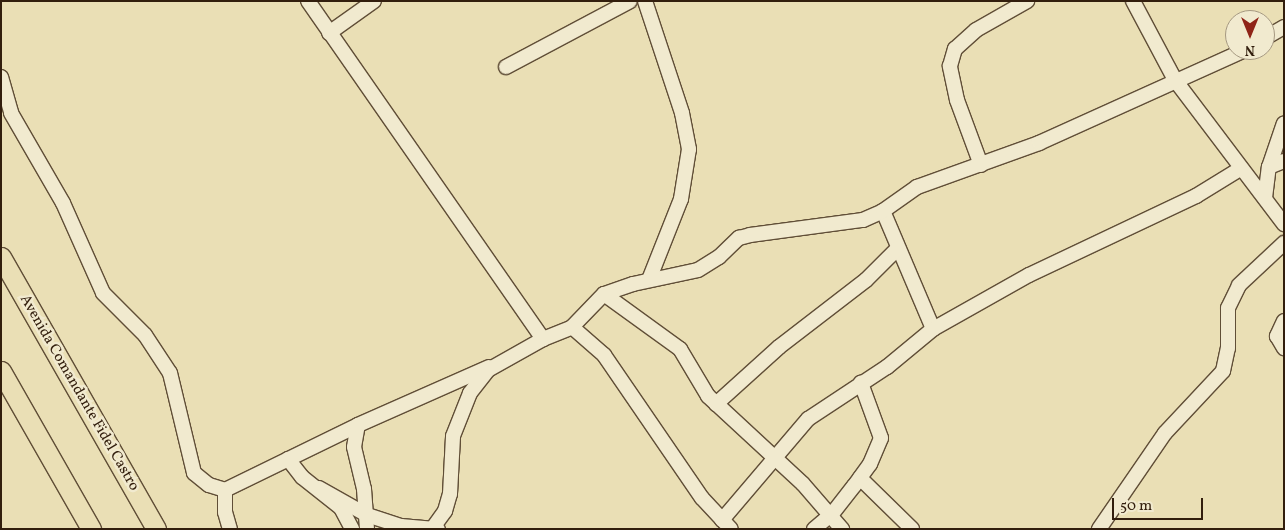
<!DOCTYPE html>
<html>
<head>
<meta charset="utf-8">
<style>
  body { margin:0 }
  #map { position:relative; width:1285px; height:530px; overflow:hidden; background:#eadfb5; font-family:Vollkorn,serif }
  div>[style] { position:absolute }
  .roads { filter:drop-shadow(1px 0 #604e37) drop-shadow(-1px 0 #604e37) drop-shadow(0 1px #604e37) drop-shadow(0 -1px #604e37) }
  .minor>* { height:14px; margin:-7px; padding:0 7px; transform-origin:7px; border-radius:7px; background:#f1eacf }
  .highway>* { height:19px; margin:-9.5px; padding:0 9.5px; transform-origin:9.5px; border-radius:9.5px; background:#eadfb5 }
  span { translate:-50% -50%; white-space:nowrap; text-align:center; line-height:1.15; -webkit-text-stroke:5px #f1eacf; paint-order:stroke }
  .street-label { font-size:15px; color:#321e0d }
  .frame { position:absolute; inset:0; border:2px solid #321e0d; pointer-events:none }
  .north { position:absolute; left:1225px; top:10px; width:50px; height:50px; box-sizing:border-box; background:#f1eacf; border:1px solid #a59881; border-radius:50%; rotate:180deg; font-size:14px; font-weight:700; line-height:20px; text-align:center; color:#321e0d }
  .north::after { content:''; display:block; margin:auto; width:18px; height:22px; background:#8f2418; clip-path:polygon(50% 0,100% 100%,50% 72%,0 100%) }
  .scale { position:absolute; left:1112px; top:498px; width:91px; height:22px; box-sizing:border-box; border:2px solid #321e0d; border-top:0; padding-left:6px; font-size:15px; line-height:18px; white-space:nowrap; color:#321e0d; -webkit-text-stroke:4px #f1eacf; paint-order:stroke }
</style>
</head>
<body>
<div id="map">
  <div class="roads">
    <div class="minor">
      <i style="left:308px;top:1px;width:412px;rotate:55.2deg"></i>
      <i style="left:645px;top:1px;width:118px;rotate:71.7deg"></i>
      <i style="left:682px;top:113px;width:37px;rotate:79deg"></i>
      <i style="left:689px;top:149px;width:51px;rotate:99.1deg"></i>
      <i style="left:681px;top:199px;width:87px;rotate:111.6deg"></i>
      <i style="left:1133px;top:1px;width:89px;rotate:62deg"></i>
      <i style="left:1175px;top:80px;width:181px;rotate:52.9deg"></i>
      <i style="left:329px;top:33px;width:55px;rotate:-35.4deg"></i>
      <i style="left:1265px;top:38px;width:22px;rotate:-30deg"></i>
      <i style="left:506px;top:67px;width:140px;rotate:-28deg"></i>
      <i style="left:1px;top:77px;width:37px;rotate:74deg"></i>
      <i style="left:11px;top:113px;width:104px;rotate:60deg"></i>
      <i style="left:63px;top:203px;width:98px;rotate:66deg"></i>
      <i style="left:103px;top:293px;width:59px;rotate:45deg"></i>
      <i style="left:145px;top:335px;width:45px;rotate:56.7deg"></i>
      <i style="left:170px;top:373px;width:103px;rotate:76.5deg"></i>
      <i style="left:194px;top:473px;width:19px;rotate:39deg"></i>
      <i style="left:209px;top:485px;width:17px;rotate:17deg"></i>
      <i style="left:225px;top:490px;width:148px;rotate:-26deg"></i>
      <i style="left:981px;top:165px;width:69px;rotate:-110.3deg"></i>
      <i style="left:957px;top:100px;width:35px;rotate:-102deg"></i>
      <i style="left:950px;top:66px;width:18px;rotate:-74deg"></i>
      <i style="left:955px;top:49px;width:28px;rotate:-42deg"></i>
      <i style="left:976px;top:30px;width:59px;rotate:-29.6deg"></i>
      <i style="left:1269px;top:167px;width:16px;rotate:-22deg"></i>
      <i style="left:1265px;top:198px;width:31px;rotate:-83deg"></i>
      <i style="left:1269px;top:167px;width:46px;rotate:-71.2deg"></i>
      <i style="left:883px;top:211px;width:128px;rotate:67deg"></i>
      <i style="left:604px;top:294px;width:94px;rotate:35.9deg"></i>
      <i style="left:680px;top:349px;width:55px;rotate:59.2deg"></i>
      <i style="left:708px;top:396px;width:129px;rotate:42.8deg"></i>
      <i style="left:803px;top:484px;width:60px;rotate:49.1deg"></i>
      <i style="left:1284px;top:321px;width:17px;rotate:115deg"></i>
      <i style="left:1277px;top:336px;width:14px;rotate:60deg"></i>
      <i style="left:572px;top:327px;width:43px;rotate:41.2deg"></i>
      <i style="left:604px;top:355px;width:173px;rotate:55.6deg"></i>
      <i style="left:702px;top:498px;width:42px;rotate:46.9deg"></i>
      <i style="left:716px;top:404px;width:85px;rotate:-42.1deg"></i>
      <i style="left:779px;top:347px;width:110px;rotate:-37.6deg"></i>
      <i style="left:866px;top:280px;width:45px;rotate:-45deg"></i>
      <i style="left:288px;top:459px;width:23px;rotate:52deg"></i>
      <i style="left:302px;top:477px;width:50px;rotate:38.5deg"></i>
      <i style="left:341px;top:508px;width:24px;rotate:62deg"></i>
      <i style="left:860px;top:478px;width:73px;rotate:44.4deg"></i>
      <i style="left:319px;top:488px;width:55px;rotate:29.4deg"></i>
      <i style="left:367px;top:515px;width:36px;rotate:18deg"></i>
      <i style="left:401px;top:526px;width:37px;rotate:5deg"></i>
      <i style="left:225px;top:490px;width:22px;rotate:90deg"></i>
      <i style="left:225px;top:512px;width:18px;rotate:74deg"></i>
      <i style="left:722px;top:520px;width:133px;rotate:-49.6deg"></i>
      <i style="left:808px;top:419px;width:95px;rotate:-33.4deg"></i>
      <i style="left:887px;top:367px;width:60px;rotate:-39.6deg"></i>
      <i style="left:933px;top:329px;width:110px;rotate:-29.4deg"></i>
      <i style="left:1029px;top:275px;width:185px;rotate:-25.3deg"></i>
      <i style="left:1196px;top:196px;width:52px;rotate:-31.5deg"></i>
      <i style="left:367px;top:529px;width:40px;rotate:-94.3deg"></i>
      <i style="left:364px;top:489px;width:43px;rotate:-103.4deg"></i>
      <i style="left:354px;top:447px;width:22px;rotate:-80deg"></i>
      <i style="left:358px;top:425px;width:143px;rotate:-23.9deg"></i>
      <i style="left:432px;top:529px;width:22px;rotate:-54deg"></i>
      <i style="left:445px;top:511px;width:18px;rotate:-74deg"></i>
      <i style="left:450px;top:494px;width:58px;rotate:-87deg"></i>
      <i style="left:453px;top:436px;width:46px;rotate:-68.4deg"></i>
      <i style="left:470px;top:393px;width:29px;rotate:-52deg"></i>
      <i style="left:488px;top:370px;width:63px;rotate:-29.4deg"></i>
      <i style="left:543px;top:339px;width:31px;rotate:-22deg"></i>
      <i style="left:572px;top:327px;width:46px;rotate:-45.9deg"></i>
      <i style="left:604px;top:294px;width:31px;rotate:-19deg"></i>
      <i style="left:633px;top:284px;width:66px;rotate:-12.2deg"></i>
      <i style="left:698px;top:270px;width:25px;rotate:-32deg"></i>
      <i style="left:719px;top:257px;width:28px;rotate:-44deg"></i>
      <i style="left:739px;top:238px;width:11px;rotate:-15deg"></i>
      <i style="left:750px;top:235px;width:114px;rotate:-7.6deg"></i>
      <i style="left:863px;top:220px;width:22px;rotate:-24deg"></i>
      <i style="left:883px;top:211px;width:42px;rotate:-35.2deg"></i>
      <i style="left:917px;top:187px;width:130px;rotate:-19.8deg"></i>
      <i style="left:1039px;top:143px;width:226px;rotate:-24.3deg"></i>
      <i style="left:814px;top:529px;width:23px;rotate:-40deg"></i>
      <i style="left:832px;top:514px;width:36px;rotate:-52deg"></i>
      <i style="left:854px;top:486px;width:27px;rotate:-54deg"></i>
      <i style="left:870px;top:464px;width:28px;rotate:-67deg"></i>
      <i style="left:881px;top:438px;width:59px;rotate:-110deg"></i>
      <i style="left:1099px;top:529px;width:116px;rotate:-55.5deg"></i>
      <i style="left:1165px;top:433px;width:85px;rotate:-46.9deg"></i>
      <i style="left:1223px;top:371px;width:24px;rotate:-78deg"></i>
      <i style="left:1228px;top:348px;width:40px;rotate:-90deg"></i>
      <i style="left:1228px;top:308px;width:25px;rotate:-64deg"></i>
      <i style="left:1239px;top:285px;width:62px;rotate:-43deg"></i>
    </div>
    <div class="highway">
      <i style="left:1px;top:257px;width:313px;rotate:60.3deg"></i>
      <i style="left:1px;top:371px;width:182px;rotate:60.3deg"></i>
    </div>
  </div>
  <div class="street-label">
    <span style="left:79px;top:393px;rotate:60deg">Avenida Comandante Fidel Castro</span>
  </div>
  <div class="frame"></div>
  <div class="north">N</div>
  <div class="scale">50 m</div>
</div>
</body>
</html>
